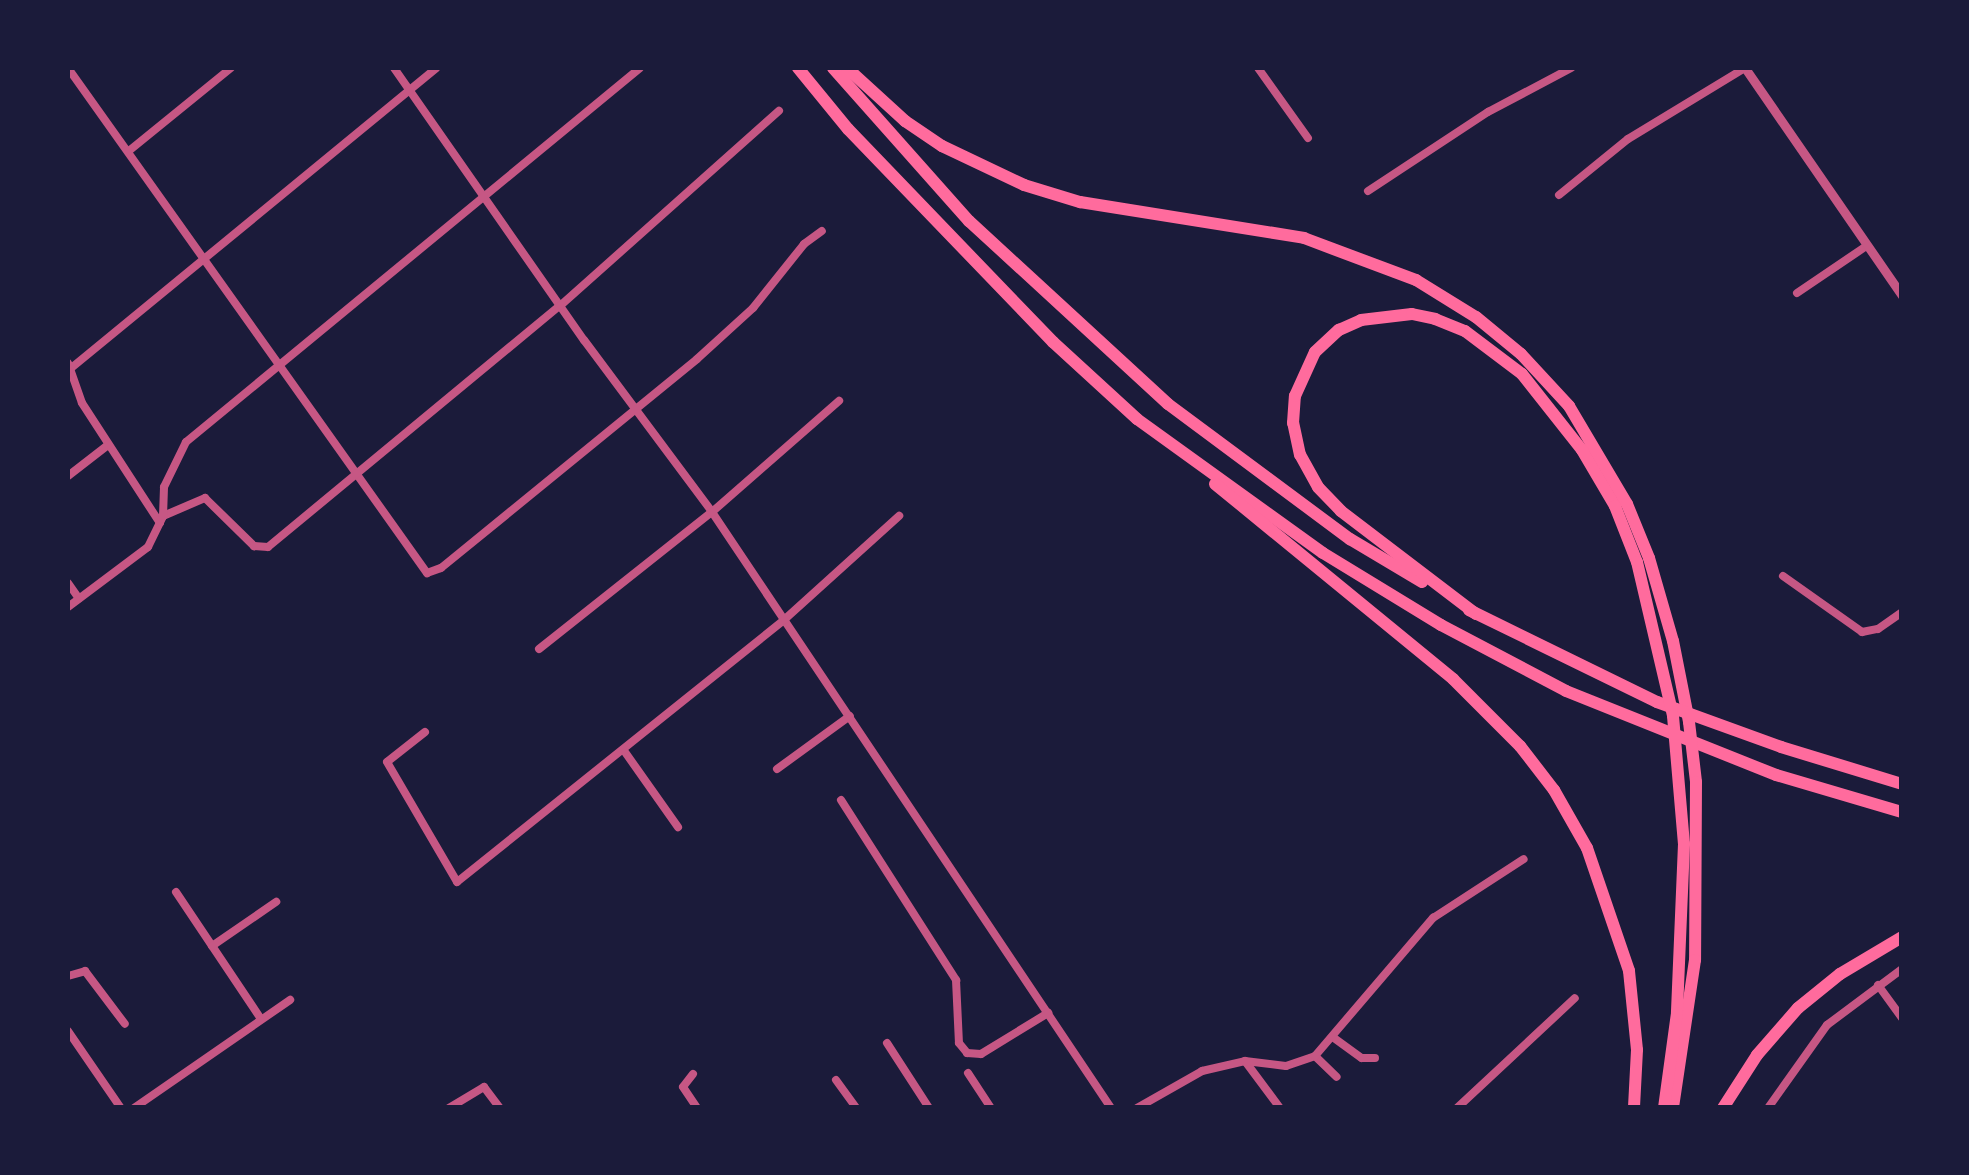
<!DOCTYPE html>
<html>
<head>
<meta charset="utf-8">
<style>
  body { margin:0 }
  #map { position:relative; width:1969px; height:1175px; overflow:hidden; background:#1b1b3a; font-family:Raleway,sans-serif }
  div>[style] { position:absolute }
  .minor>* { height:8px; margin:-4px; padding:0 4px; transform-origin:4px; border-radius:4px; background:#c65784 }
  .tertiary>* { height:9px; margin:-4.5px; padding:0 4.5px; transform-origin:4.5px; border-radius:4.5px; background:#c65784 }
  .motorway>* { height:12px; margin:-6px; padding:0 6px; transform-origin:6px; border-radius:6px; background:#ff6b9d }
  span { translate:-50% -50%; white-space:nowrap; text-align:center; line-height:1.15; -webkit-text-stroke:10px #1b1b3a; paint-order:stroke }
  .frame { position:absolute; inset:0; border:70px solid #1b1b3a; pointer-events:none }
</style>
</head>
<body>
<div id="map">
  <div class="minor">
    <i style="left:68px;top:68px;width:620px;rotate:54.59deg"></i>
    <i style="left:427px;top:573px;width:15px;rotate:-20deg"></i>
    <i style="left:441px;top:568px;width:330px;rotate:-39.2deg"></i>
    <i style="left:697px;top:359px;width:76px;rotate:-42.3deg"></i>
    <i style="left:753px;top:308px;width:82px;rotate:-51.4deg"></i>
    <i style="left:804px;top:244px;width:22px;rotate:-36deg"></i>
    <i style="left:394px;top:68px;width:332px;rotate:55.1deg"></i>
    <i style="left:584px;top:340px;width:214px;rotate:53.3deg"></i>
    <i style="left:712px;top:512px;width:717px;rotate:56.2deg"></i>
    <i style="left:1258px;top:68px;width:86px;rotate:54.5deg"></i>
    <i style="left:130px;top:150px;width:130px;rotate:-39.1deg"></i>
    <i style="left:1368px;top:191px;width:144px;rotate:-33.4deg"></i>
    <i style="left:1488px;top:112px;width:94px;rotate:-27.9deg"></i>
    <i style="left:1559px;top:195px;width:89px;rotate:-39.1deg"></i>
    <i style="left:1628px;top:139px;width:137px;rotate:-31.3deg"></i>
    <i style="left:1797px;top:293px;width:82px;rotate:-34.1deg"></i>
    <i style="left:68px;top:363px;width:42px;rotate:70.7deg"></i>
    <i style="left:82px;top:403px;width:143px;rotate:57deg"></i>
    <i style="left:70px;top:369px;width:474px;rotate:-39.4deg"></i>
    <i style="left:68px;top:476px;width:51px;rotate:-37.8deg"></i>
    <i style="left:163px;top:516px;width:46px;rotate:-23.2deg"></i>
    <i style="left:205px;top:498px;width:69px;rotate:44.4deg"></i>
    <i style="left:254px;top:546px;width:14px;rotate:4deg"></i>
    <i style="left:268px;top:547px;width:380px;rotate:-39.6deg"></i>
    <i style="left:561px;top:305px;width:292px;rotate:-41.7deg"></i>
    <i style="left:1783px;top:576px;width:97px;rotate:35.3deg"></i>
    <i style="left:1862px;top:632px;width:16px;rotate:-11deg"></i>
    <i style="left:1878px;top:629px;width:29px;rotate:-35deg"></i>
    <i style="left:68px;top:583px;width:19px;rotate:55deg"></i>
    <i style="left:68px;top:607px;width:100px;rotate:-36.9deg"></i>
    <i style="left:148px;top:547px;width:34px;rotate:-64deg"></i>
    <i style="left:163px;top:516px;width:29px;rotate:-88deg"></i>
    <i style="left:164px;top:487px;width:50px;rotate:-63.9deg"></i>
    <i style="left:186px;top:442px;width:588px;rotate:-39.48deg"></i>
    <i style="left:539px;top:649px;width:221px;rotate:-38.4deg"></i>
    <i style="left:712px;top:512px;width:169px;rotate:-41.2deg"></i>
    <i style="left:425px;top:732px;width:48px;rotate:141.7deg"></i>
    <i style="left:387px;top:762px;width:139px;rotate:59.7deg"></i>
    <i style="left:457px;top:882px;width:420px;rotate:-38.7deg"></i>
    <i style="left:785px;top:619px;width:154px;rotate:-42.1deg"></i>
    <i style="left:625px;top:752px;width:92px;rotate:54.8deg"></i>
    <i style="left:777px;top:769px;width:90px;rotate:-36deg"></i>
    <i style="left:841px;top:800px;width:214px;rotate:57.4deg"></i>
    <i style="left:956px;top:980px;width:63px;rotate:87.3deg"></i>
    <i style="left:959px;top:1043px;width:13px;rotate:51deg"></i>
    <i style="left:967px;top:1053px;width:14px;rotate:4deg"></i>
    <i style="left:981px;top:1054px;width:79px;rotate:-31.5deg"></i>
    <i style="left:176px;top:892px;width:153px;rotate:56.2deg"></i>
    <i style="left:212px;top:946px;width:78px;rotate:-34.5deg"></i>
    <i style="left:68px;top:976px;width:18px;rotate:-16deg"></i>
    <i style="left:85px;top:971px;width:66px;rotate:53deg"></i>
    <i style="left:1878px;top:985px;width:41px;rotate:54deg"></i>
    <i style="left:68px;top:1031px;width:93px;rotate:55.5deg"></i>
    <i style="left:1334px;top:1038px;width:34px;rotate:36deg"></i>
    <i style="left:1362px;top:1058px;width:13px"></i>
    <i style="left:887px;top:1043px;width:77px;rotate:57.1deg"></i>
    <i style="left:1315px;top:1056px;width:30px;rotate:44deg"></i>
    <i style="left:1245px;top:1061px;width:59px;rotate:53.3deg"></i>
    <i style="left:968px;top:1073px;width:42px;rotate:56.7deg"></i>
    <i style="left:693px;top:1074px;width:16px;rotate:128deg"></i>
    <i style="left:683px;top:1087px;width:25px;rotate:56deg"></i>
    <i style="left:836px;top:1080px;width:34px;rotate:54deg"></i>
    <i style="left:134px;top:1108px;width:190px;rotate:-34.7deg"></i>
    <i style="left:449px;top:1108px;width:41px;rotate:-31deg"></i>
    <i style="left:484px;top:1087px;width:26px;rotate:53deg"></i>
    <i style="left:1137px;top:1108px;width:75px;rotate:-29.6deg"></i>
    <i style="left:1202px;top:1071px;width:44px;rotate:-13.1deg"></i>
    <i style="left:1245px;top:1061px;width:41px;rotate:7deg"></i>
    <i style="left:1286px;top:1066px;width:31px;rotate:-19deg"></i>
    <i style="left:1315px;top:1056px;width:182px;rotate:-49.5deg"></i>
    <i style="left:1433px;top:918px;width:108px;rotate:-33deg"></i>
    <i style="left:1457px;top:1108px;width:161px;rotate:-43deg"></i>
    <i style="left:1768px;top:1108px;width:102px;rotate:-54.6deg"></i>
    <i style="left:1827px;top:1025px;width:94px;rotate:-36.7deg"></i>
  </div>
  <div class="tertiary">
    <i style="left:1745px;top:68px;width:277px;rotate:55.4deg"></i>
  </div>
  <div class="motorway">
    <i style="left:798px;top:68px;width:79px;rotate:50.7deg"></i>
    <i style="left:848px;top:129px;width:296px;rotate:46.1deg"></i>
    <i style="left:1053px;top:342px;width:114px;rotate:42.5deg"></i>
    <i style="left:1137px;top:419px;width:229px;rotate:35.8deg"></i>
    <i style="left:1323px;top:553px;width:138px;rotate:31.4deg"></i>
    <i style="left:1441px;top:625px;width:141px;rotate:27.8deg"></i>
    <i style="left:1566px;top:691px;width:226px;rotate:21.8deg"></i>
    <i style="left:1776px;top:775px;width:131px;rotate:16.4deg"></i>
    <i style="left:833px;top:68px;width:205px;rotate:48.4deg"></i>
    <i style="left:969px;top:221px;width:270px;rotate:42.6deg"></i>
    <i style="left:1168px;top:404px;width:227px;rotate:36.6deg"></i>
    <i style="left:1350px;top:539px;width:84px;rotate:30.8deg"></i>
    <i style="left:847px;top:68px;width:79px;rotate:42.4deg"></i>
    <i style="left:905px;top:121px;width:45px;rotate:34deg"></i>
    <i style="left:942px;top:146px;width:91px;rotate:25.4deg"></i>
    <i style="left:1024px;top:185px;width:59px;rotate:16.9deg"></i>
    <i style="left:1080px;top:202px;width:227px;rotate:9.1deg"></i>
    <i style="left:1304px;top:238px;width:120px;rotate:20.6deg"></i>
    <i style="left:1416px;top:280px;width:70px;rotate:31.7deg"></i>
    <i style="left:1476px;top:317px;width:58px;rotate:39.4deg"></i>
    <i style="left:1521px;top:354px;width:71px;rotate:47.3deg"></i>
    <i style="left:1569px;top:406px;width:114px;rotate:59.4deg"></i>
    <i style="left:1627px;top:504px;width:58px;rotate:67.8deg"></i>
    <i style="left:1649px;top:558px;width:86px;rotate:73.9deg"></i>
    <i style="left:1673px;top:641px;width:83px;rotate:78.8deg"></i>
    <i style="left:1689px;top:722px;width:60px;rotate:83.3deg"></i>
    <i style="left:1696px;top:782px;width:178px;rotate:90.3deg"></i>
    <i style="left:1695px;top:960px;width:150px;rotate:98.5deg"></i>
    <i style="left:1215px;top:484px;width:308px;rotate:39.3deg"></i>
    <i style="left:1453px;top:679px;width:95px;rotate:45deg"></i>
    <i style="left:1520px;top:746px;width:56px;rotate:52.3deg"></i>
    <i style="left:1554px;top:790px;width:67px;rotate:60.4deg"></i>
    <i style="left:1587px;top:848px;width:130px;rotate:71.1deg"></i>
    <i style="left:1629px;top:971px;width:79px;rotate:84.2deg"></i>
    <i style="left:1637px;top:1050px;width:58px;rotate:93deg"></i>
    <i style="left:1469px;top:610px;width:209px;rotate:26.1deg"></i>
    <i style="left:1657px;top:702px;width:132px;rotate:19.9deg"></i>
    <i style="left:1781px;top:747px;width:127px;rotate:17deg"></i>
    <i style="left:1476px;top:614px;width:170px;rotate:-142.7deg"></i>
    <i style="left:1341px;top:511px;width:33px;rotate:-134deg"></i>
    <i style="left:1318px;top:487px;width:37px;rotate:-119deg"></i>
    <i style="left:1300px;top:455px;width:33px;rotate:-102deg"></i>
    <i style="left:1293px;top:423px;width:27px;rotate:-86deg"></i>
    <i style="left:1295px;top:396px;width:48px;rotate:-65.6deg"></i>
    <i style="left:1315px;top:352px;width:33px;rotate:-43deg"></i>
    <i style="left:1339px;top:330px;width:24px;rotate:-24deg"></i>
    <i style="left:1361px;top:320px;width:51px;rotate:-6.7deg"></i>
    <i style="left:1412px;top:314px;width:24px;rotate:12deg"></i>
    <i style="left:1435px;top:319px;width:32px;rotate:22deg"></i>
    <i style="left:1465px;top:331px;width:71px;rotate:37deg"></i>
    <i style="left:1522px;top:374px;width:97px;rotate:51.7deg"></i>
    <i style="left:1582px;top:450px;width:65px;rotate:59.5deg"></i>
    <i style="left:1615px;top:506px;width:60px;rotate:68.6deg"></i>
    <i style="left:1637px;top:562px;width:158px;rotate:76.8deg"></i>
    <i style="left:1673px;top:716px;width:128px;rotate:85.1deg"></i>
    <i style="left:1684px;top:844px;width:169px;rotate:92.4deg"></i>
    <i style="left:1677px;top:1013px;width:96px;rotate:97.8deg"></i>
    <i style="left:1723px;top:1108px;width:63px;rotate:-57.3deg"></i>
    <i style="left:1757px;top:1055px;width:62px;rotate:-48.9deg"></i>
    <i style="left:1798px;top:1008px;width:54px;rotate:-39deg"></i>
    <i style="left:1840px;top:974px;width:72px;rotate:-30.8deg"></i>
  </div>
  <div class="frame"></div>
</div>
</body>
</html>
